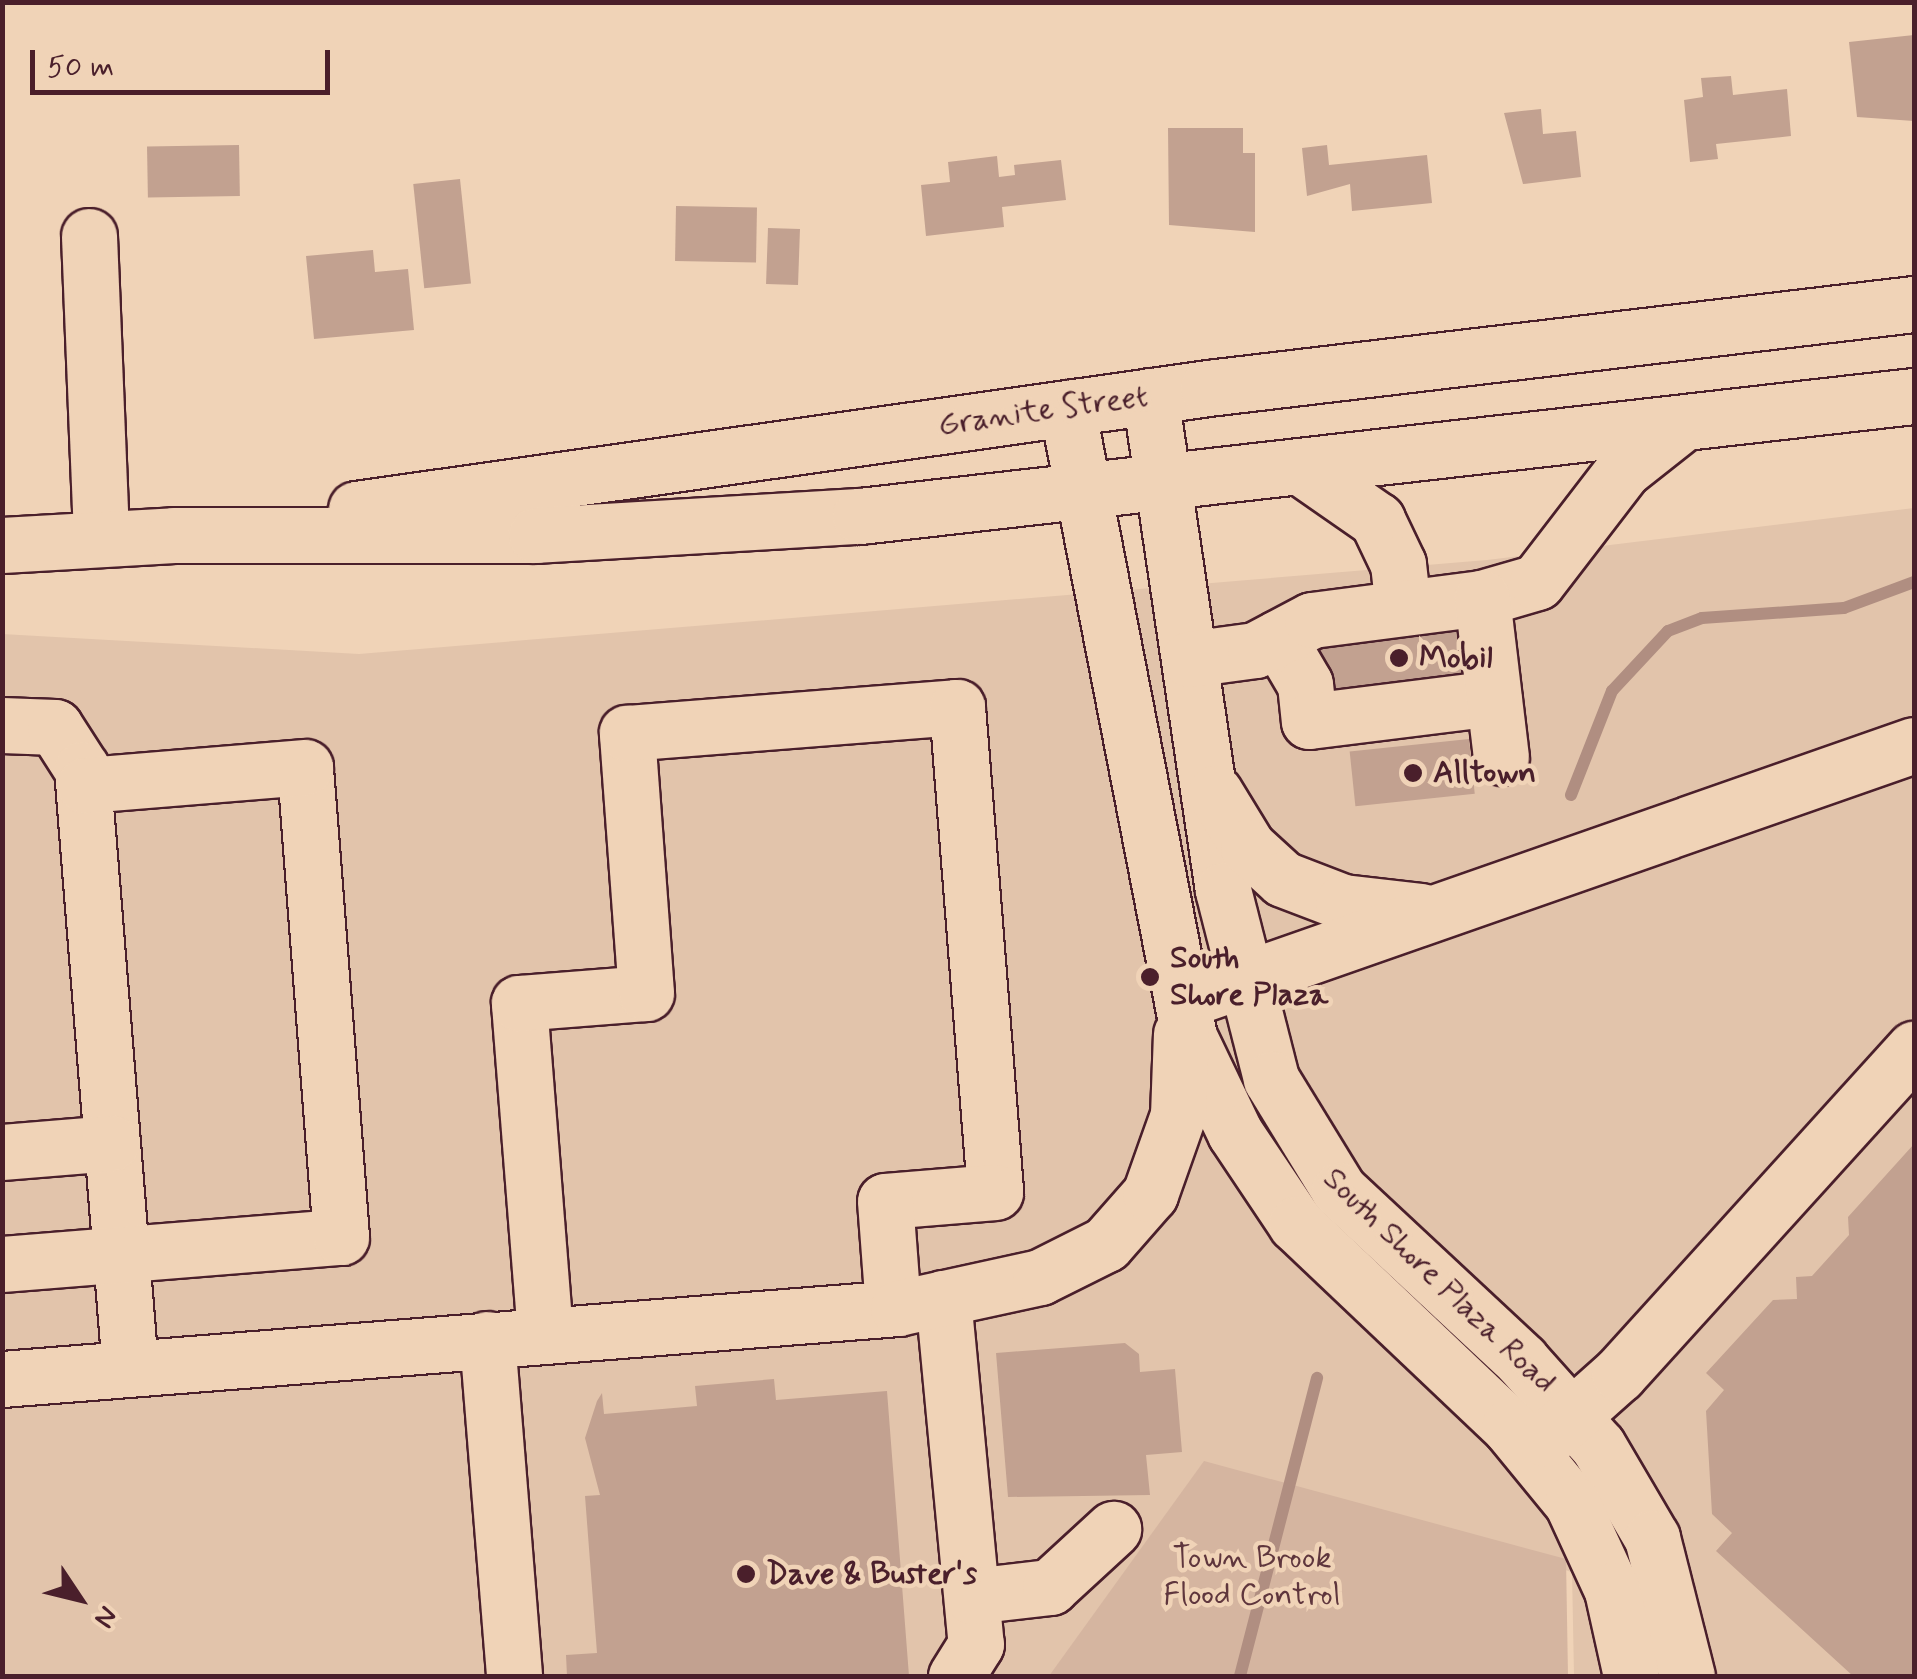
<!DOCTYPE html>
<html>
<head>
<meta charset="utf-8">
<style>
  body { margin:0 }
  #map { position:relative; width:1917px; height:1679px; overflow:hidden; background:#f0d3b7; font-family:Mynerve,sans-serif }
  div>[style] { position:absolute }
  .built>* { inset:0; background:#e2c4ab }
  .green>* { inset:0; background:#d5b5a0 }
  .stream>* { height:12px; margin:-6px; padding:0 6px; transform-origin:6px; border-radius:6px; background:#b08e81 }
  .building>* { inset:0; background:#c2a190; transform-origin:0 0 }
  .roads { filter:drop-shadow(2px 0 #4a1f2b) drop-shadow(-2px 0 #4a1f2b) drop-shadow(0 2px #4a1f2b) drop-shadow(0 -2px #4a1f2b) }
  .minor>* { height:55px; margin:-27.5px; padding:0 27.5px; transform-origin:27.5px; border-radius:27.5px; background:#f0d3b7 }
  .major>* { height:55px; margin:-27.5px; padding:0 27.5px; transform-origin:27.5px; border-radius:27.5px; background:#f0d3b7 }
  .dots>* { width:28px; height:28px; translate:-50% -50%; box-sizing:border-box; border:5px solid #f0d3b7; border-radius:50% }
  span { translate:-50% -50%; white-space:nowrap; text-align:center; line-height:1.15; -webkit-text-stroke:9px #f0d3b7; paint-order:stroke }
  .street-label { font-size:32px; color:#4a1f2b }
  .poi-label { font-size:32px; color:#4a1f2b; font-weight:700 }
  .left { translate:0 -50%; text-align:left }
  .park-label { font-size:32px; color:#5f363d }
  .frame { position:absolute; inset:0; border:5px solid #4a1f2b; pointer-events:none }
  .north { position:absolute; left:30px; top:1549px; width:100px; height:100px; -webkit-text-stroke:8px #f0d3b7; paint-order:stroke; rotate:125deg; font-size:28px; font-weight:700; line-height:40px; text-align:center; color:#4a1f2b }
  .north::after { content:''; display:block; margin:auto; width:35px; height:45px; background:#4a1f2b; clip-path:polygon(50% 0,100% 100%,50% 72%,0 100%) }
  .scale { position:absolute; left:30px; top:50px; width:300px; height:45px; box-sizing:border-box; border:5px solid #4a1f2b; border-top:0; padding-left:12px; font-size:30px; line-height:35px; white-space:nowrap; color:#4a1f2b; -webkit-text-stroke:8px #f0d3b7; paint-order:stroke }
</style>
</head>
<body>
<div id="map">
  <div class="built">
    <i style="clip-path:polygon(1914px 508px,1914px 1676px,1574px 1676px,1572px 1572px,1212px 1470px,1059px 1676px,3px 1676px,2px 634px,359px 654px,1487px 560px)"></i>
  </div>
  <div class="green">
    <i style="clip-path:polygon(1204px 1461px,1566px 1559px,1568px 1676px,1049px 1676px)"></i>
  </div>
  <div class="stream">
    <i style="left:1571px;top:795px;width:112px;rotate:-68.5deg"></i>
    <i style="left:1612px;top:691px;width:82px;rotate:-47deg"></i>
    <i style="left:1668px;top:631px;width:36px;rotate:-21deg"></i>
    <i style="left:1702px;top:618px;width:142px;rotate:-4deg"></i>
    <i style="left:1844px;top:608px;width:75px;rotate:-20.4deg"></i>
    <i style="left:1240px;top:1676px;width:308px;rotate:-75.5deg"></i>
  </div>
  <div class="building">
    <i style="clip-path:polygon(1914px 35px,1914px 121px,1857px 117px,1849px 42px)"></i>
    <i style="clip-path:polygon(1731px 76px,1733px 95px,1787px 89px,1791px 136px,1716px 144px,1718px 159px,1690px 162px,1684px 100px,1703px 97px,1701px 78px)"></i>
    <i style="clip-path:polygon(1541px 109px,1543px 134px,1576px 131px,1581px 177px,1523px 184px,1504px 113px)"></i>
    <i style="clip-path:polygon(1168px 128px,1243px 128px,1243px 153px,1255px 153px,1255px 232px,1169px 225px)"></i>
    <i style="left:239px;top:145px;width:51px;height:92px;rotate:89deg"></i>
    <i style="clip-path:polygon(1327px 145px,1329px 165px,1427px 155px,1432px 203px,1352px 211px,1350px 184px,1307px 196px,1302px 148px)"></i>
    <i style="clip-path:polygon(997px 156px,999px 177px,1015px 175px,1014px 165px,1061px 160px,1066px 200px,1002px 207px,1004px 227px,926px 236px,921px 185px,950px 182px,948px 162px)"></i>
    <i style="left:460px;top:179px;width:105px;height:47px;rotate:84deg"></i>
    <i style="left:676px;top:206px;width:81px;height:55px;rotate:1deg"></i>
    <i style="left:768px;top:228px;width:32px;height:56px;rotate:2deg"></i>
    <i style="clip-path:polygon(373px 250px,375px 272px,408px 269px,414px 330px,314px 339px,306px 256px)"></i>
    <i style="left:1469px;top:620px;width:56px;height:155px;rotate:83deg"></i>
    <i style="left:1469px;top:739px;width:55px;height:120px;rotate:84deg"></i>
    <i style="clip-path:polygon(1914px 1144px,1914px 1674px,1853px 1676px,1716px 1551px,1732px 1533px,1712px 1514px,1706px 1411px,1724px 1390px,1706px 1373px,1773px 1300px,1797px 1299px,1796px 1277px,1812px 1276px,1849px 1235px,1848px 1217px)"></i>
    <i style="clip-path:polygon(1125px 1343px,1139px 1354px,1140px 1372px,1175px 1369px,1182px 1452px,1146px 1455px,1150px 1495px,1008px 1497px,996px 1353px)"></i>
    <i style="clip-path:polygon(774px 1379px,776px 1400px,887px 1391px,909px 1676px,567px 1676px,566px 1655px,597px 1653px,585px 1496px,600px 1495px,585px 1438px,597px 1401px,602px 1393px,604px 1414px,697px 1406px,695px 1386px)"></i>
  </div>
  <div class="roads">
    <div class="minor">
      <i style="left:89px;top:236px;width:303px;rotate:87.7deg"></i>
      <i style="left:1150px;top:396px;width:499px;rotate:81.6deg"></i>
      <i style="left:1223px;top:890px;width:195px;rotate:75.7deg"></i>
      <i style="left:1271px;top:1079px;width:130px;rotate:58.5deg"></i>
      <i style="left:1339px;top:1190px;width:249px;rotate:43deg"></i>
      <i style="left:1521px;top:1360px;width:115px;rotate:48.2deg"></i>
      <i style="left:1598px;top:1446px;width:107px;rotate:59.6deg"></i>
      <i style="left:1652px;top:1538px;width:142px;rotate:75.8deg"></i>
      <i style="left:1067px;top:408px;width:641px;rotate:79.02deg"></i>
      <i style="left:1189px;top:1037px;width:106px;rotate:64.4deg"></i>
      <i style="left:1235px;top:1133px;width:110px;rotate:56.2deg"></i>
      <i style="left:1296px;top:1224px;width:294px;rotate:43.5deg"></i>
      <i style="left:1509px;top:1426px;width:99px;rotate:50.7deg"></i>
      <i style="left:1572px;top:1503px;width:96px;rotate:65.3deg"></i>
      <i style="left:1612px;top:1590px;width:88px;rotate:77.5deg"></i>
      <i style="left:1305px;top:470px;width:88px;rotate:34.8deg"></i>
      <i style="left:1377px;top:520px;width:49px;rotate:64.5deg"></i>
      <i style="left:1398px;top:564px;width:44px;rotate:83.5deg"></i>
      <i style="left:1482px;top:598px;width:57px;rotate:-16.2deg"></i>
      <i style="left:1537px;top:582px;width:141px;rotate:-52.5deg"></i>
      <i style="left:1623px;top:470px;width:73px;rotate:-38.3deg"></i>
      <i style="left:1278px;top:638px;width:53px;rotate:59.6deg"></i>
      <i style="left:1305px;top:684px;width:37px;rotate:84deg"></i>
      <i style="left:1309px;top:721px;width:186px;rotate:-7.1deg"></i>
      <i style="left:1189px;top:659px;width:67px;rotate:-7.8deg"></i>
      <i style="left:1255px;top:650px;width:64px;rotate:-27.8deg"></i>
      <i style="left:1312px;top:620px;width:171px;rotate:-7.4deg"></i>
      <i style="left:1482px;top:598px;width:160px;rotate:83.2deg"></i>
      <i style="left:2px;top:725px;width:53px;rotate:2.2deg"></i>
      <i style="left:55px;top:727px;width:50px;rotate:57.3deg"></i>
      <i style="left:82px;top:769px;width:601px;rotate:85.42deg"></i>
      <i style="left:1215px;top:793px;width:63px;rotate:58.6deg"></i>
      <i style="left:1248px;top:847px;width:47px;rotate:42.4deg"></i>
      <i style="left:1283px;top:879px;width:64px;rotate:21deg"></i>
      <i style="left:1343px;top:902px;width:79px;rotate:6.6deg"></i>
      <i style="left:1205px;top:993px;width:751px;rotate:-19.28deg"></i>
      <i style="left:2px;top:1152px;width:110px;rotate:-4.7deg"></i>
      <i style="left:2px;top:1264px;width:340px;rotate:-4.6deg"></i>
      <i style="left:341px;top:1237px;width:471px;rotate:-94.4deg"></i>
      <i style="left:305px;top:767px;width:221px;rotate:175.3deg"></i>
      <i style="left:943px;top:1298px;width:348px;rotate:84.6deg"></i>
      <i style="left:976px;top:1644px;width:38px;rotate:122deg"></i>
      <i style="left:545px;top:1334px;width:332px;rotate:-94.5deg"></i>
      <i style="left:519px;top:1003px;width:127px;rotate:-4.5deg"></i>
      <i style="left:646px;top:993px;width:261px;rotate:-94.2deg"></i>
      <i style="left:627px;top:733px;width:331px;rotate:-4.5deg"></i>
      <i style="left:957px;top:707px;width:486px;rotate:85.5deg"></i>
      <i style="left:995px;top:1192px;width:110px;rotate:175.3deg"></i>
      <i style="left:885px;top:1201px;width:107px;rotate:85.7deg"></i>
      <i style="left:487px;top:1339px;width:338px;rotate:85.4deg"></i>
      <i style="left:2px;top:1379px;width:899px;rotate:-4.53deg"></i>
      <i style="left:898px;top:1308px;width:145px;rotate:-12.3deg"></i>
      <i style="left:1040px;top:1277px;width:74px;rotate:-26.6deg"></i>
      <i style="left:1106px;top:1244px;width:67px;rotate:-48.7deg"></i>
      <i style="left:1150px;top:1194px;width:84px;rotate:-70.5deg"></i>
      <i style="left:1178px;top:1115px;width:81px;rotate:-87.9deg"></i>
      <i style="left:1546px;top:1439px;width:98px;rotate:-41.7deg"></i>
      <i style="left:1619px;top:1374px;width:439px;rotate:-47.8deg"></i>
      <i style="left:972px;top:1596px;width:79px;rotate:-6.6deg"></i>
      <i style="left:1050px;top:1587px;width:86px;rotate:-42.6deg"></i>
    </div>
    <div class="major">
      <i style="left:356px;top:509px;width:861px;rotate:-8.08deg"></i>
      <i style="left:1208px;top:388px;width:711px;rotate:-6.79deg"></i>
      <i style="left:2px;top:545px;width:172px;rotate:-3.3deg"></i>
      <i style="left:174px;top:535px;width:362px"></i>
      <i style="left:536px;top:535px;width:325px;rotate:-3.4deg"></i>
      <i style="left:860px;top:516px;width:1061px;rotate:-6.5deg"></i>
    </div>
  </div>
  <div class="dots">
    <i style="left:1399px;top:658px;background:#4a1f2b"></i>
    <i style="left:1413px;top:773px;background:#4a1f2b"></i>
    <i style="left:1150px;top:977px;background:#4a1f2b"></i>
    <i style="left:746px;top:1574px;background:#4a1f2b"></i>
  </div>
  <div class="street-label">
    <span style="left:1043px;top:411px;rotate:-8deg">Granite Street</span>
    <span style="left:1439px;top:1281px;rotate:44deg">South Shore Plaza Road</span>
  </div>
  <div class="poi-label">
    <span class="left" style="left:1419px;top:658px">Mobil</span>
    <span class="left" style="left:1433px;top:773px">Alltown</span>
    <span class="left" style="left:1170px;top:977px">South<br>Shore Plaza</span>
    <span class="left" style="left:766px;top:1574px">Dave &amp; Buster's</span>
  </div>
  <div class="park-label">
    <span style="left:1252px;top:1577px">Town Brook<br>Flood Control</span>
  </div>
  <div class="frame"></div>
  <div class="north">N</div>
  <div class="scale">50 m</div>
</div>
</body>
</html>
